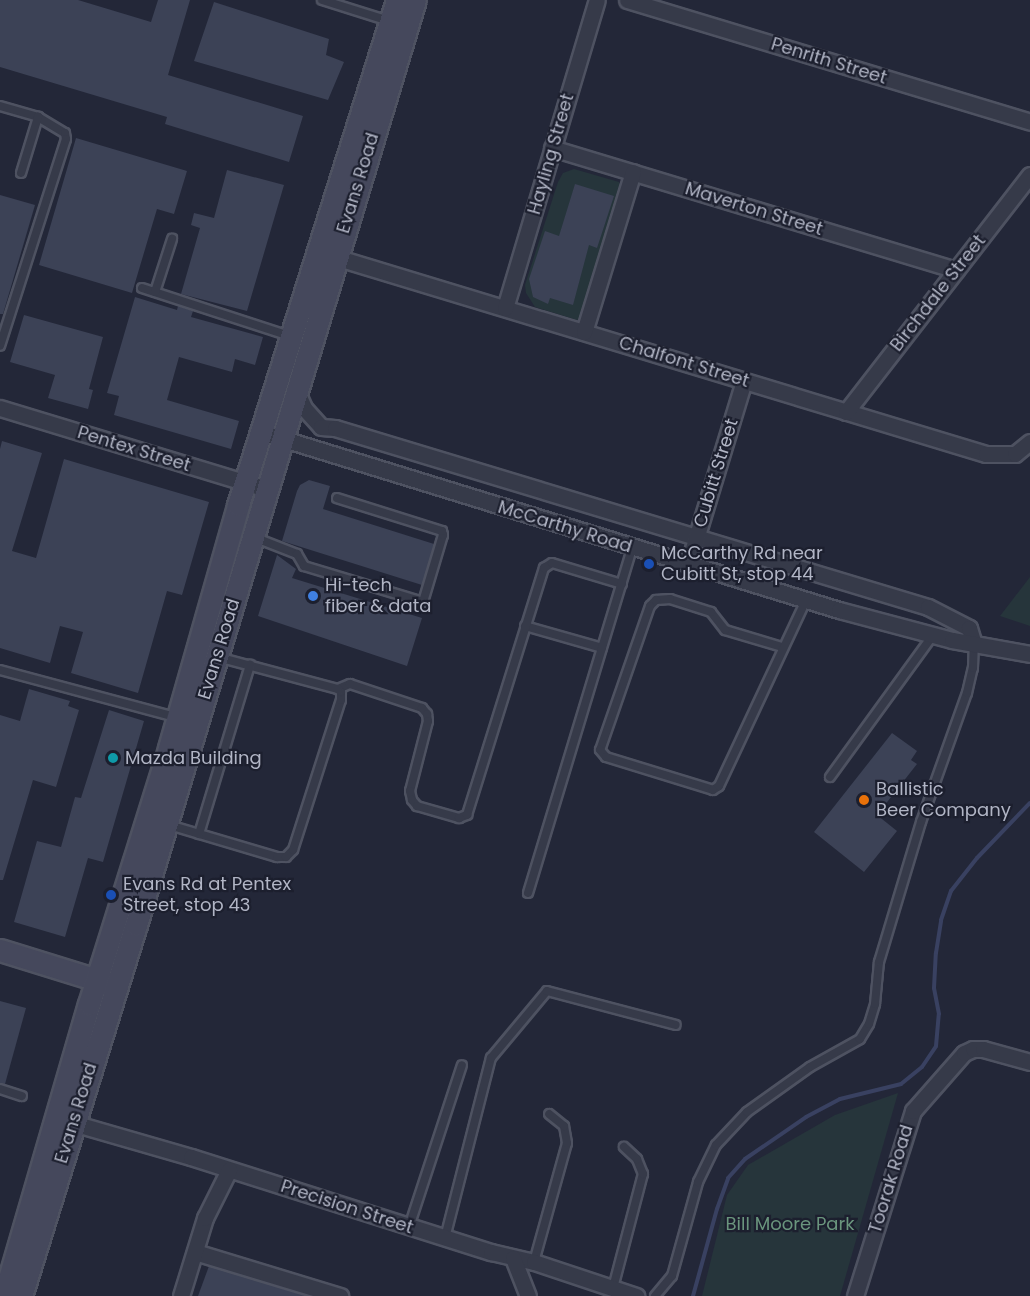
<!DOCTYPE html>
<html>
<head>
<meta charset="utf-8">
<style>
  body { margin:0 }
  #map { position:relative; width:1030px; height:1296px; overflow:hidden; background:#232738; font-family:Poppins,sans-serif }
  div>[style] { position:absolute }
  .green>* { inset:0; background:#26353b }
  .stream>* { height:4px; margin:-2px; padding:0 2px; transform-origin:2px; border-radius:2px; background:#394161 }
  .building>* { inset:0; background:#3c4256 }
  .roads { filter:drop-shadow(2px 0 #4e5261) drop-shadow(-2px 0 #4e5261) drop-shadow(0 2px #4e5261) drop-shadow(0 -2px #4e5261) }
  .lane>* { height:8px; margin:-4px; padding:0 4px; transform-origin:4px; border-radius:4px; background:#363a49 }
  .street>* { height:15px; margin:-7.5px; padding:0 7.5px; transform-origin:7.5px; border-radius:7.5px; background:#363a49 }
  .secondary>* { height:21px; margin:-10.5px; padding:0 10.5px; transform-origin:10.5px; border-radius:10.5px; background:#45485c }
  .dots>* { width:16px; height:16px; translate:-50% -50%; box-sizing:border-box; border:3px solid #1c1f2e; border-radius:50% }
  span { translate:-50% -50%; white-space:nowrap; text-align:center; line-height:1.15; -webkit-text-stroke:4.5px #1c1f2e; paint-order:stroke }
  .street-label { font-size:18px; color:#b1b5c5 }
  .poi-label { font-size:18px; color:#b1b5c5 }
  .left { translate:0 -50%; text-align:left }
  .park-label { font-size:18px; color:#6a957d }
</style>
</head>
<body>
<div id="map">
  <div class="green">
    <i style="clip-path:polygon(574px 169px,619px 182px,622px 188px,582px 318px,577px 320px,535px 307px,526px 293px,525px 285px,558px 182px,563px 173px)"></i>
    <i style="clip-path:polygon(1030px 577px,1030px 626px,1000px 616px)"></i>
    <i style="clip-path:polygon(898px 1093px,840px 1296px,702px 1296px,727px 1195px,748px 1165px,835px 1115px)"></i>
  </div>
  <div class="stream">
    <i style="left:693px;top:1296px;width:90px;rotate:-74.6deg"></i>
    <i style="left:717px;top:1209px;width:33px;rotate:-70deg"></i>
    <i style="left:728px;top:1178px;width:25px;rotate:-48deg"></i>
    <i style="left:745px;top:1159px;width:74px;rotate:-34.5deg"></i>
    <i style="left:806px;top:1117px;width:38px;rotate:-28deg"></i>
    <i style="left:840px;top:1099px;width:63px;rotate:-13.8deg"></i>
    <i style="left:901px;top:1084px;width:27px;rotate:-39deg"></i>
    <i style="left:922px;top:1067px;width:25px;rotate:-56deg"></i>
    <i style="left:936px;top:1046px;width:32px;rotate:-85deg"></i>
    <i style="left:939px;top:1014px;width:26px;rotate:-101deg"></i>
    <i style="left:934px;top:988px;width:35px;rotate:-87deg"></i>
    <i style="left:936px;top:953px;width:33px;rotate:-81deg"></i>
    <i style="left:941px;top:920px;width:31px;rotate:-71deg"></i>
    <i style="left:951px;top:891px;width:42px;rotate:-51.8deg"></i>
    <i style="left:977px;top:858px;width:76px;rotate:-46.1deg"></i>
  </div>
  <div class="building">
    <i style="clip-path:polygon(0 0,78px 0,151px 22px,158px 0,190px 0,168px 75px,303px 116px,289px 162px,165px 124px,167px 117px,0 67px)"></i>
    <i style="clip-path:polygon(214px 2px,329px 39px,326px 55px,344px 62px,328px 100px,194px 61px)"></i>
    <i style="clip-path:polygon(76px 138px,187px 171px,174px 214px,157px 209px,132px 293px,39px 265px)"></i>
    <i style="clip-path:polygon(227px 170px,284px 185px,247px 311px,181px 294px,200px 228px,191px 225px,194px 213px,214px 218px)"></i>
    <i style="clip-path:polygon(575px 184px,614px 196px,597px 248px,589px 245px,573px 305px,550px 298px,548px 304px,533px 297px,529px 279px,545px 231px,559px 236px)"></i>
    <i style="clip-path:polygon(0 195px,35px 205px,3px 314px,0 314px)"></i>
    <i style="clip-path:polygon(135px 297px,177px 310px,178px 306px,193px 311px,191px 317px,263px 337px,255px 365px,235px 359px,232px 372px,179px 357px,167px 400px,239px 421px,231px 449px,114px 415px,119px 396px,107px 393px)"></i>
    <i style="clip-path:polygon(24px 315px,103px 337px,89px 389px,93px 390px,88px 409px,48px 398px,55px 375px,10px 362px)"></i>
    <i style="clip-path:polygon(2px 441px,42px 453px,12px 551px,36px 558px,64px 459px,209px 502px,182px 595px,167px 591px,138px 693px,71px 673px,83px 632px,60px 626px,50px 663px,0 648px,0 449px)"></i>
    <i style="clip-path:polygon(309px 480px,330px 486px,323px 509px,434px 544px,422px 585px,282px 541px,297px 491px,300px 485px)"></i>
    <i style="clip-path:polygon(277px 555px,296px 569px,292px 578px,422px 618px,407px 666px,258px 616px)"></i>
    <i style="clip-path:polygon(29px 689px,70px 701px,68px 706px,79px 710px,56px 787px,33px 780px,3px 880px,0 880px,0 715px,20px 721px)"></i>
    <i style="clip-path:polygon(109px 710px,144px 721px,103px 862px,88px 858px,65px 937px,14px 922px,37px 841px,61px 847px,75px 797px,81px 798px)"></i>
    <i style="clip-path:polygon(892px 733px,917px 751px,911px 760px,917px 764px,877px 815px,897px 831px,864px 872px,814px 832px)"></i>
    <i style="clip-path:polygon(0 1001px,26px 1008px,5px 1084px,0 1083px)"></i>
    <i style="clip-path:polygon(209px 1266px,306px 1296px,198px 1296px)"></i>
  </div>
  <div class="roads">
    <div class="lane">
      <i style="left:322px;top:0;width:70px;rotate:17.4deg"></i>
      <i style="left:0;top:106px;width:40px;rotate:16deg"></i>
      <i style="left:38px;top:117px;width:31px;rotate:31deg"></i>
      <i style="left:65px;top:133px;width:6px;rotate:81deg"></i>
      <i style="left:66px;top:139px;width:217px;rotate:107.7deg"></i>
      <i style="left:21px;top:173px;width:59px;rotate:-73.1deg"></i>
      <i style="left:142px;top:288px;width:156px;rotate:18deg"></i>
      <i style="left:155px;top:292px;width:56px;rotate:-72.2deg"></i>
      <i style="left:256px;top:538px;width:44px;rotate:21.3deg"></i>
      <i style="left:297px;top:554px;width:14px;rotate:60deg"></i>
      <i style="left:304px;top:566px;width:124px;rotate:16.8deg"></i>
      <i style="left:423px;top:602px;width:70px;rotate:-73.4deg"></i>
      <i style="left:443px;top:535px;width:4px;rotate:-104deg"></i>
      <i style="left:442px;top:531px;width:110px;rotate:-162.6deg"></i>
      <i style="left:525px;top:626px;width:80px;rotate:15.9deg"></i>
      <i style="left:782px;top:647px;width:59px;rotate:-163.4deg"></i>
      <i style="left:725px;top:630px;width:23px;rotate:-128deg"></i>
      <i style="left:711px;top:612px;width:43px;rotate:-162.4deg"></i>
      <i style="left:670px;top:599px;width:14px;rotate:176deg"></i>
      <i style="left:656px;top:600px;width:8px;rotate:135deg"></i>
      <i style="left:650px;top:606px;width:152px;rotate:109.1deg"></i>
      <i style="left:600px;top:750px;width:9px;rotate:49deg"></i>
      <i style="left:606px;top:757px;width:112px;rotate:17.1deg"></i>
      <i style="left:713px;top:790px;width:7px;rotate:-34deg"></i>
      <i style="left:719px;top:786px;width:205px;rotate:-64.9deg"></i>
      <i style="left:0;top:670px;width:182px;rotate:15deg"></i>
      <i style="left:338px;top:689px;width:13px;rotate:-23deg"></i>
      <i style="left:350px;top:684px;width:76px;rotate:18.4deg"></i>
      <i style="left:422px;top:708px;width:8px;rotate:50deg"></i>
      <i style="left:427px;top:714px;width:7px;rotate:82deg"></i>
      <i style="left:428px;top:721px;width:72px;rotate:104.4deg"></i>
      <i style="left:410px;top:791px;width:9px;rotate:77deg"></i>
      <i style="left:412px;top:800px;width:8px;rotate:50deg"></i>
      <i style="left:417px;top:806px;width:44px;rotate:15.9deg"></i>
      <i style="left:459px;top:818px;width:9px;rotate:-21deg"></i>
      <i style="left:467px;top:815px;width:259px;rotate:-72.7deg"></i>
      <i style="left:544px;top:568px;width:9px;rotate:-32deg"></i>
      <i style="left:552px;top:563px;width:73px;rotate:16.7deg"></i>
      <i style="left:830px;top:777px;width:175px;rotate:-54deg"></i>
      <i style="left:169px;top:825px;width:113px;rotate:16.5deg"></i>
      <i style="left:277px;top:857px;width:9px"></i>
      <i style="left:286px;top:857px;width:10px;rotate:-45deg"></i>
      <i style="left:293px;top:850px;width:157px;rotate:-72.3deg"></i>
      <i style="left:341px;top:700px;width:8px;rotate:-90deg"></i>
      <i style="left:341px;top:692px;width:4px;rotate:-135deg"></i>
      <i style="left:338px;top:689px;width:124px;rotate:-165.1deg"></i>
      <i style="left:199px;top:834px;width:177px;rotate:-73.2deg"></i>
      <i style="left:528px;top:893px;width:360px;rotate:-73.2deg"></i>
      <i style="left:0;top:1089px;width:23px;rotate:18deg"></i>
      <i style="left:409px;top:1227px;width:170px;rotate:-71.9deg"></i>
      <i style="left:445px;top:1238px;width:186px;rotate:-75.7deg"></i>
      <i style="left:491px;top:1058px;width:87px;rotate:-50.1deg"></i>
      <i style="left:547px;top:991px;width:133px;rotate:14.8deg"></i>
      <i style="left:534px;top:1262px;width:123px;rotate:-74.5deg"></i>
      <i style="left:567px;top:1143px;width:17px;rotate:-100deg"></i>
      <i style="left:564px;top:1126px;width:19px;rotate:-141deg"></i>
      <i style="left:613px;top:1288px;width:118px;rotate:-75.3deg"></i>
      <i style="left:643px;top:1174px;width:16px;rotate:-112deg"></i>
      <i style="left:637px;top:1159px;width:18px;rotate:-137deg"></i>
      <i style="left:655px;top:1296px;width:26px;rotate:-50deg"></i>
      <i style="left:672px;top:1276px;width:98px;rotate:-74.5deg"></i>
      <i style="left:698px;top:1182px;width:41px;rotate:-64.1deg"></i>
      <i style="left:716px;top:1145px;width:45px;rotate:-46.8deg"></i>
      <i style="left:747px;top:1112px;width:77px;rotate:-35.5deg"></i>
      <i style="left:810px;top:1067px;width:57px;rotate:-29.2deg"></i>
      <i style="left:860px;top:1039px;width:17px;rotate:-59deg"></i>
      <i style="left:869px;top:1024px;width:21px;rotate:-73deg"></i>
      <i style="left:875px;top:1004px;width:42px;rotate:-84.6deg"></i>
      <i style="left:879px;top:962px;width:146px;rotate:-73.3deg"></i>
      <i style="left:921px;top:822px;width:137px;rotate:-70.4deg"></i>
      <i style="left:967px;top:693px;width:26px;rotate:-77deg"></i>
      <i style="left:973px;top:668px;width:24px;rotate:-88deg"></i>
    </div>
    <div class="street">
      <i style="left:627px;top:0;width:421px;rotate:16.8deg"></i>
      <i style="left:552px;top:148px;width:422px;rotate:16.8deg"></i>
      <i style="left:335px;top:257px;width:680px;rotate:16.84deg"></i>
      <i style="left:986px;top:454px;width:29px"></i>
      <i style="left:1015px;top:454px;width:19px;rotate:-39deg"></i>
      <i style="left:505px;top:308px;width:321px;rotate:-73.4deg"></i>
      <i style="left:584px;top:332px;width:167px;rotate:-73deg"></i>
      <i style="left:297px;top:392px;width:17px;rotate:66deg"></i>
      <i style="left:304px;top:408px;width:25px;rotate:48deg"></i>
      <i style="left:321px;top:427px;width:14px;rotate:4deg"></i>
      <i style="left:335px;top:428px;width:619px;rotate:16.8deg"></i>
      <i style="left:928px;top:607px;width:46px;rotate:27.1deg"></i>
      <i style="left:969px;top:628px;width:17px;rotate:73deg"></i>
      <i style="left:0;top:408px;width:279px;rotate:16.9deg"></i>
      <i style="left:846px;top:412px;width:300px;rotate:-52.2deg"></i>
      <i style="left:261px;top:432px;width:605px;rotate:17.12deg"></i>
      <i style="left:839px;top:610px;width:117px;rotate:14.9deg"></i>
      <i style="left:952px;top:640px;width:79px;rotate:10.2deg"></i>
      <i style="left:688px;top:565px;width:192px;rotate:-73.1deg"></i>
      <i style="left:66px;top:1121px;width:130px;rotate:16.1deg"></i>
      <i style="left:191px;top:1157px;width:315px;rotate:17.6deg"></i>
      <i style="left:491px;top:1252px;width:44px;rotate:13.1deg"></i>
      <i style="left:534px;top:1262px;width:108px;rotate:18.4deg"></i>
      <i style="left:195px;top:1252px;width:152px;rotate:16.9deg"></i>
      <i style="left:513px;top:1258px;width:41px;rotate:68.5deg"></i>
      <i style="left:181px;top:1296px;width:82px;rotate:-72.9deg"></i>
      <i style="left:205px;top:1218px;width:54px;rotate:-63.4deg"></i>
      <i style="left:855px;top:1296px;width:194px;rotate:-72.6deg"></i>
      <i style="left:913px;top:1111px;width:77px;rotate:-48.7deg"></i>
      <i style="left:964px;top:1053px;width:10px;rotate:-24deg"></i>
      <i style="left:973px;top:1049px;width:10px"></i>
      <i style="left:983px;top:1049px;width:49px;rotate:15.5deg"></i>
    </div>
    <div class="secondary">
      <i style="left:0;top:950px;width:115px;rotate:17.2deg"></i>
      <i style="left:4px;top:1296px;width:304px;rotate:-73.8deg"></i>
      <i style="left:89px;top:1004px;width:268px;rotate:-72.6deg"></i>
      <i style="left:169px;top:748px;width:253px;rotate:-74.1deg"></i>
      <i style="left:238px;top:505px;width:529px;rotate:-72.52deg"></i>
      <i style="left:21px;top:1296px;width:388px;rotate:-72.8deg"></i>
      <i style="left:136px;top:925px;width:966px;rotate:-73.22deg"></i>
    </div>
  </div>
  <div class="dots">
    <i style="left:649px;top:564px;background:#1a4fb4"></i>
    <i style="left:313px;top:596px;background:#3f7fe0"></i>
    <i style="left:113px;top:758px;background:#0f9aa8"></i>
    <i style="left:864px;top:800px;background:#e8710a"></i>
    <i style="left:111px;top:895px;background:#1a4fb4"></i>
  </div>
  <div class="street-label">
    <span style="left:829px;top:61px;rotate:17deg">Penrith Street</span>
    <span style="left:551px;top:154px;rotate:-74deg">Hayling Street</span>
    <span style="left:358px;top:183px;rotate:-73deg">Evans Road</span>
    <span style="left:754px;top:209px;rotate:17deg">Maverton Street</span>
    <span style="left:938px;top:293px;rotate:-52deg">Birchdale Street</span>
    <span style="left:684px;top:362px;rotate:17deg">Chalfont Street</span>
    <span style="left:134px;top:449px;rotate:17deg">Pentex Street</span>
    <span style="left:716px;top:473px;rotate:-73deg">Cubitt Street</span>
    <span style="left:565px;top:527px;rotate:17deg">McCarthy Road</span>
    <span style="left:219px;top:649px;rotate:-73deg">Evans Road</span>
    <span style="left:76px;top:1113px;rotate:-73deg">Evans Road</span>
    <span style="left:891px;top:1179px;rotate:-73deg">Toorak Road</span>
    <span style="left:347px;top:1207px;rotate:18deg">Precision Street</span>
  </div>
  <div class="poi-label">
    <span class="left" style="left:661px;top:564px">McCarthy Rd near<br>Cubitt St, stop 44</span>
    <span class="left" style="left:325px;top:596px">Hi-tech<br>fiber &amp; data</span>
    <span class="left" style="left:125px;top:758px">Mazda Building</span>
    <span class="left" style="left:876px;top:800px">Ballistic<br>Beer Company</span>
    <span class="left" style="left:123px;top:895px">Evans Rd at Pentex<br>Street, stop 43</span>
  </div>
  <div class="park-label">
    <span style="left:790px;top:1224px">Bill Moore Park</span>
  </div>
</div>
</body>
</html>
